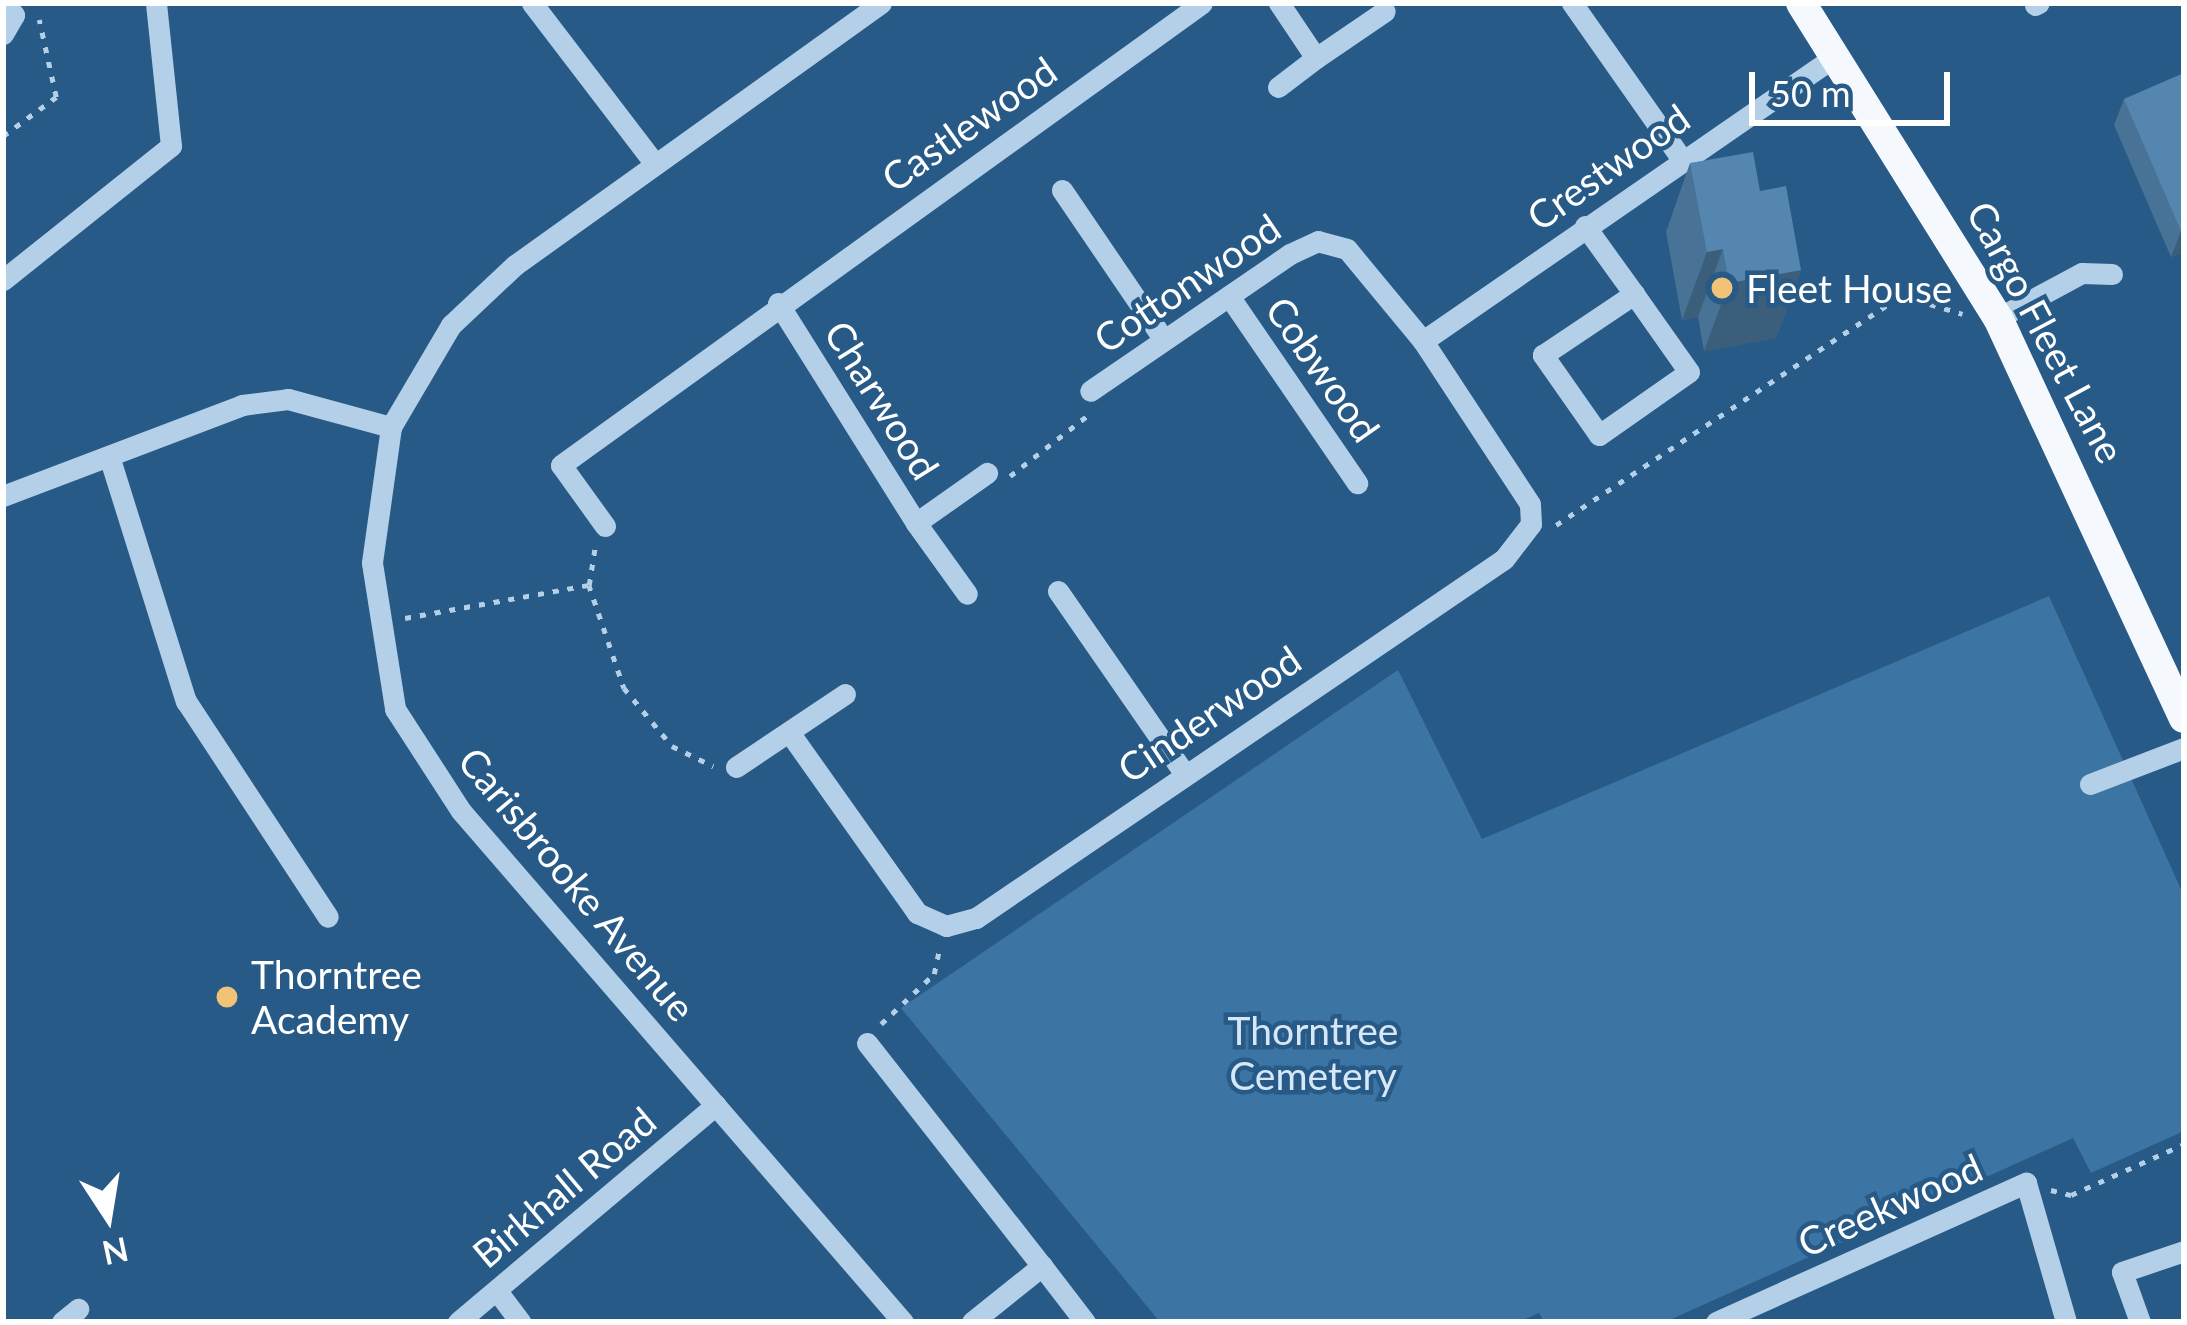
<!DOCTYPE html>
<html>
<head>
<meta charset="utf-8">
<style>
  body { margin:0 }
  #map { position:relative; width:2187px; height:1325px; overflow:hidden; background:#275a87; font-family:Lato,sans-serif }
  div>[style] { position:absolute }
  .green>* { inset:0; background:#3c74a3 }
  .path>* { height:4.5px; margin-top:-2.25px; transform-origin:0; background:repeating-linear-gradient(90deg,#b3d0e8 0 6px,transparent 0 15px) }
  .minor>* { height:21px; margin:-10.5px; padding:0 10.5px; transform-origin:10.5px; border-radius:10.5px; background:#b3d0e8 }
  .major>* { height:30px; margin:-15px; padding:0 15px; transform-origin:15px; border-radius:15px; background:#f5f9fe }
  .wall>* { inset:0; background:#487397 }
  .shaded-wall>* { inset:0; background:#3b5e7b }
  .building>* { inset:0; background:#5486b0 }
  .dots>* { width:33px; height:33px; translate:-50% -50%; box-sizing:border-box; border:6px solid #275a87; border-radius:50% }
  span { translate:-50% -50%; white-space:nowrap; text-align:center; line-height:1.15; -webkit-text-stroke:9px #275a87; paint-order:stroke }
  .street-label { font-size:39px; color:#fff }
  .poi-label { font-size:39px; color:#fff }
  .left { translate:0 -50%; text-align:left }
  .park-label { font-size:39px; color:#d6e8f7 }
  .frame { position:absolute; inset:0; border:6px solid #fff; pointer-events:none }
  .north { position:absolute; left:48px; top:1157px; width:120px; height:120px; -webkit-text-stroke:9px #275a87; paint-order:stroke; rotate:168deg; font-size:33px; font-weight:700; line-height:48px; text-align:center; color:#fff }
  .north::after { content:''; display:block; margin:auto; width:42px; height:54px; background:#fff; clip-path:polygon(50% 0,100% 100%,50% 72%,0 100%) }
  .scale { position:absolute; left:1749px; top:72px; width:201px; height:54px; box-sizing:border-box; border:6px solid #fff; border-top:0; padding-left:15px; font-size:36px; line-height:42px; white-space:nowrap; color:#fff; -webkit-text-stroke:9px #275a87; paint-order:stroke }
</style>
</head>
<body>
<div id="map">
  <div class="green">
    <i style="clip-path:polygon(2049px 596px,2184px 896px,2184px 1131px,2091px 1173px,2073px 1138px,1665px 1322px,1544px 1322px,1539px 1313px,1518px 1322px,1160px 1322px,901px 1008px,1398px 670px,1482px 839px)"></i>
  </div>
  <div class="path">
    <i style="left:3px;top:136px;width:66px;rotate:-36.3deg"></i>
    <i style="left:56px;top:97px;width:79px;rotate:-102.4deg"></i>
    <i style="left:1010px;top:476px;width:104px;rotate:-38deg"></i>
    <i style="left:1556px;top:525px;width:432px;rotate:-33.6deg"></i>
    <i style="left:1916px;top:286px;width:23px;rotate:52deg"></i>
    <i style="left:1930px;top:304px;width:34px;rotate:17deg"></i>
    <i style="left:589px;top:585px;width:109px;rotate:71.2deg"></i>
    <i style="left:624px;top:688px;width:75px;rotate:50.4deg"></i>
    <i style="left:672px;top:746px;width:46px;rotate:26deg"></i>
    <i style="left:405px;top:618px;width:187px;rotate:-10.2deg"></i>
    <i style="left:589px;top:585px;width:36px;rotate:-81deg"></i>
    <i style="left:881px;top:1024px;width:73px;rotate:-43.3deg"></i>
    <i style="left:934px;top:974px;width:29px;rotate:-78deg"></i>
    <i style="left:2051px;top:1190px;width:21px;rotate:14deg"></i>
    <i style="left:2071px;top:1195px;width:124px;rotate:-24.3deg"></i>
  </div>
  <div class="minor">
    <i style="left:532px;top:3px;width:203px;rotate:52.6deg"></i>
    <i style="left:881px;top:3px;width:450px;rotate:144.4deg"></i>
    <i style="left:515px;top:265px;width:88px;rotate:136.8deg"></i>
    <i style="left:451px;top:325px;width:118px;rotate:120.5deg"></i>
    <i style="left:391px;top:427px;width:137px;rotate:98deg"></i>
    <i style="left:372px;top:563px;width:148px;rotate:81deg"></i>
    <i style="left:395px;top:709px;width:121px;rotate:57.1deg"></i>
    <i style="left:461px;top:811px;width:676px;rotate:49.14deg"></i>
    <i style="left:1279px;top:3px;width:66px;rotate:56.1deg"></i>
    <i style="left:1316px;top:58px;width:83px;rotate:-34.3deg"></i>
    <i style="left:1572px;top:3px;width:189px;rotate:54.9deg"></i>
    <i style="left:2035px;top:5px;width:4px;rotate:-27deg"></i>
    <i style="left:3px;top:34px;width:22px;rotate:-60deg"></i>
    <i style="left:14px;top:15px;width:15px;rotate:-127deg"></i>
    <i style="left:1278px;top:87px;width:48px;rotate:-37.3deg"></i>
    <i style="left:1062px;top:190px;width:181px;rotate:55.8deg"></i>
    <i style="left:1585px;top:226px;width:84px;rotate:54.2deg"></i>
    <i style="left:1634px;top:294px;width:95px;rotate:54.8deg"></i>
    <i style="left:1689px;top:372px;width:110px;rotate:145deg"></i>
    <i style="left:1599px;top:435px;width:98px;rotate:-125deg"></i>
    <i style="left:1543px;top:355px;width:110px;rotate:-33.8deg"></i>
    <i style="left:3px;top:280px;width:215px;rotate:-38.6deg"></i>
    <i style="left:171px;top:146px;width:144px;rotate:-96deg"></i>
    <i style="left:1229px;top:296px;width:227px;rotate:55.6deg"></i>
    <i style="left:778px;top:303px;width:260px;rotate:57.9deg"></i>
    <i style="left:916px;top:523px;width:87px;rotate:-35.2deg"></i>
    <i style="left:1998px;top:318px;width:95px;rotate:-28.2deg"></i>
    <i style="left:2082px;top:273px;width:30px;rotate:2deg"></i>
    <i style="left:1423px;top:341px;width:503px;rotate:-34.64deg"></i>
    <i style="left:109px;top:456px;width:257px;rotate:72.6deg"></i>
    <i style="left:186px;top:701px;width:258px;rotate:56.7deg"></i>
    <i style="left:3px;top:496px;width:256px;rotate:-20.8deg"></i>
    <i style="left:242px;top:405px;width:46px;rotate:-7.4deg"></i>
    <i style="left:288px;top:399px;width:107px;rotate:15.2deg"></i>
    <i style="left:916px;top:523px;width:87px;rotate:54.3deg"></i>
    <i style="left:605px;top:526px;width:75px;rotate:-125.8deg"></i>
    <i style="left:561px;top:465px;width:790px;rotate:-35.78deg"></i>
    <i style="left:1058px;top:591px;width:221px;rotate:55.3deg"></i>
    <i style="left:789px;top:732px;width:222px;rotate:54.7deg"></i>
    <i style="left:917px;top:913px;width:32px;rotate:24deg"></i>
    <i style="left:946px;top:926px;width:31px;rotate:-15deg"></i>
    <i style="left:976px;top:918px;width:638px;rotate:-34.21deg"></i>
    <i style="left:1504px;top:559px;width:44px;rotate:-52.4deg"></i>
    <i style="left:1531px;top:524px;width:20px;rotate:-93deg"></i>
    <i style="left:1530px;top:504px;width:195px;rotate:-123.3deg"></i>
    <i style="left:1423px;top:341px;width:119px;rotate:-129.6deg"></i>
    <i style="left:1347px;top:249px;width:30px;rotate:-165deg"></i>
    <i style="left:1318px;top:241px;width:31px;rotate:155deg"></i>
    <i style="left:1290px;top:254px;width:242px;rotate:145.6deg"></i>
    <i style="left:736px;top:767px;width:131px;rotate:-33.8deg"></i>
    <i style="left:2090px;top:784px;width:101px;rotate:-21deg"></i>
    <i style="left:867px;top:1043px;width:283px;rotate:51.9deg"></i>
    <i style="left:497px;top:1291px;width:39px;rotate:53deg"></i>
    <i style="left:62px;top:1322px;width:21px;rotate:-39deg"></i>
    <i style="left:458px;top:1322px;width:337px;rotate:-40.1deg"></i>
    <i style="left:972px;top:1322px;width:90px;rotate:-38.7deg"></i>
    <i style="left:1042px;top:1266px;width:71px;rotate:52.5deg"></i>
    <i style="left:1716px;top:1322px;width:340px;rotate:-24.2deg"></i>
    <i style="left:2026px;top:1183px;width:145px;rotate:73.9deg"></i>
    <i style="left:2140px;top:1322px;width:53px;rotate:-109.8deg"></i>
    <i style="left:2122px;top:1272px;width:65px;rotate:-18.7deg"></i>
  </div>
  <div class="major">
    <i style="left:1801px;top:3px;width:372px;rotate:58deg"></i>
    <i style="left:1998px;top:318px;width:441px;rotate:65.1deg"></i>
  </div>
  <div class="wall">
    <i style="clip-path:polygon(2184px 73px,2184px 252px,2171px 257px,2114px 125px,2124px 99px)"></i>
    <i style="clip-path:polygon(1690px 163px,1760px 191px,1801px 270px,1776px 338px,1704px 351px,1698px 317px,1682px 320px,1666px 232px)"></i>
  </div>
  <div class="shaded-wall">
    <i style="clip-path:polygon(2184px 230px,2184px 252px,2171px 257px,2181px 231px)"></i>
    <i style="clip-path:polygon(1723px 249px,1698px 317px,1682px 320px,1707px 252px)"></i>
    <i style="clip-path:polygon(1801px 270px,1776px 338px,1704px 351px,1729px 283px)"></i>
  </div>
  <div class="building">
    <i style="clip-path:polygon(2184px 73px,2184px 230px,2181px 231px,2124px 99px)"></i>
    <i style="clip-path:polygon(1753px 152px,1760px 191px,1786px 186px,1801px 270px,1729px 283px,1723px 249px,1707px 252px,1690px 163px)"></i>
  </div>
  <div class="dots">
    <i style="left:1722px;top:288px;background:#f1c378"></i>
    <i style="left:227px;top:997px;background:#f1c378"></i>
  </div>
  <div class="street-label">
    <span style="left:969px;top:124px;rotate:-35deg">Castlewood</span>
    <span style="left:1608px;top:167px;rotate:-35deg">Crestwood</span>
    <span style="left:1187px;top:283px;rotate:-34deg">Cottonwood</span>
    <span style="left:2046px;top:332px;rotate:62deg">Cargo Fleet Lane</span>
    <span style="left:1323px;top:369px;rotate:55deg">Cobwood</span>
    <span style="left:882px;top:400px;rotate:58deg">Charwood</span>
    <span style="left:1209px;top:714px;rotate:-34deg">Cinderwood</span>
    <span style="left:577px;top:884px;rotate:50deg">Carisbrooke Avenue</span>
    <span style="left:564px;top:1187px;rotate:-40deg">Birkhall Road</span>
    <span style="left:1890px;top:1205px;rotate:-24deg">Creekwood</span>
  </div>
  <div class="poi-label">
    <span class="left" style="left:1746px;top:288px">Fleet House</span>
    <span class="left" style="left:251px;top:997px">Thorntree<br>Academy</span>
  </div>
  <div class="park-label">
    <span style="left:1313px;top:1053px">Thorntree<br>Cemetery</span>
  </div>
  <div class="frame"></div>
  <div class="north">N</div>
  <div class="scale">50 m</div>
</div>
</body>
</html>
